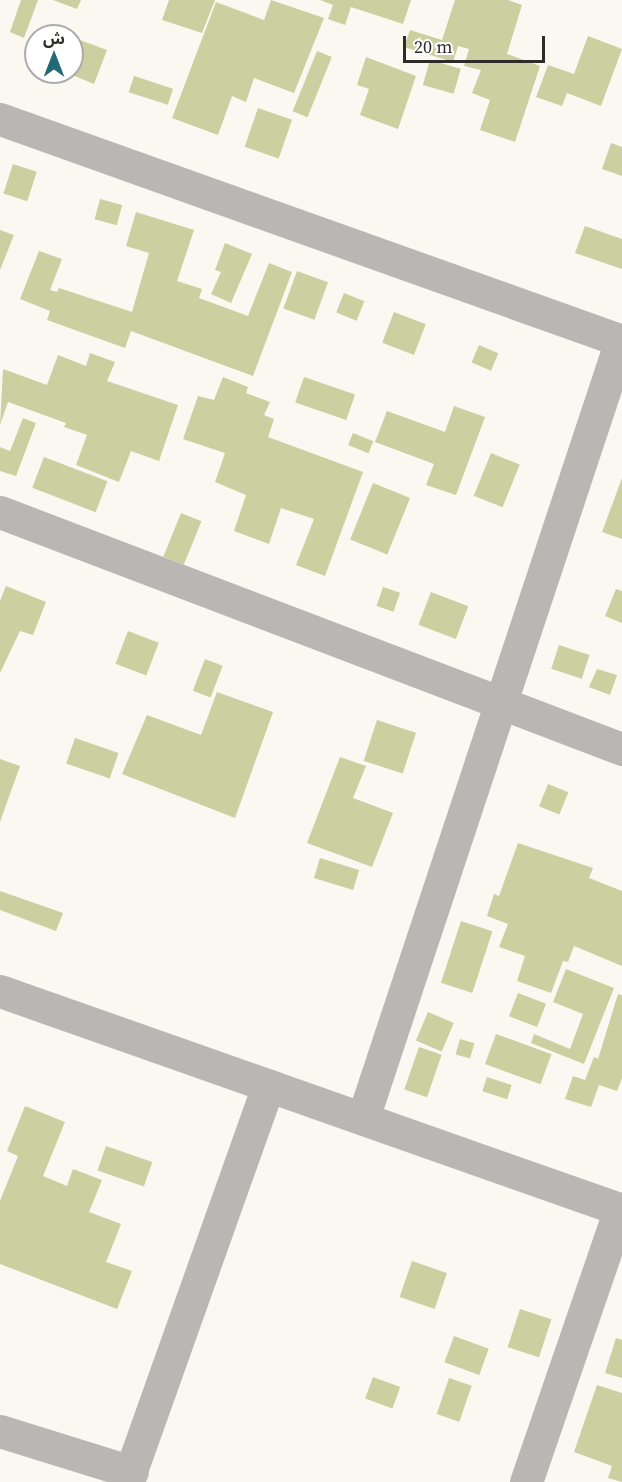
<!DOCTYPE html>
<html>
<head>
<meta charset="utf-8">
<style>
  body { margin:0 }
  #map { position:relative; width:622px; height:1482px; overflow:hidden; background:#fbf8f2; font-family:"Source Serif 4","Noto Sans Arabic",serif }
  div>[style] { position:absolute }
  .building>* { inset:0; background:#cccf9f; transform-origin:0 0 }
  .minor>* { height:33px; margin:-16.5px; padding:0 16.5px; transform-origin:16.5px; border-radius:16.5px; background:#b9b6b4 }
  span { translate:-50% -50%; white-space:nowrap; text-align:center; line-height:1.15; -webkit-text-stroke:6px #fff; paint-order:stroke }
  .north { position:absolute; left:24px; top:24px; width:60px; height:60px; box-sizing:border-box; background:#fff; border:2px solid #ababaa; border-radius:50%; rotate:0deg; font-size:16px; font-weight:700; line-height:24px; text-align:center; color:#2d2c2a }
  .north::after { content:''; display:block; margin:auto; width:21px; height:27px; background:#226a76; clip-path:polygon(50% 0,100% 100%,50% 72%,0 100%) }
  .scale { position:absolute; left:403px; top:36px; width:142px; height:27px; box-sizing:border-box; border:3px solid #2d2c2a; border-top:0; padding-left:8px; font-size:18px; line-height:21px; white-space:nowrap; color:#2d2c2a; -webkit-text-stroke:4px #fff; paint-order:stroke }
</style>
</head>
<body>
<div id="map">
  <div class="building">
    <i style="clip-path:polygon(21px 0,38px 0,24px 38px,10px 32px)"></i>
    <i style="clip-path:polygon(53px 0,81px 0,77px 9px)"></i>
    <i style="clip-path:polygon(169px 0,215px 0,202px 33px,162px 20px)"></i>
    <i style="clip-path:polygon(271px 0,324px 18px,294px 93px,254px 78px,246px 102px,232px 96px,218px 135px,172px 118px,216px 2px,264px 20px)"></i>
    <i style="clip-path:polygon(320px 0,411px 0,403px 24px,351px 7px,345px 25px,328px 19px,333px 5px)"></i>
    <i style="clip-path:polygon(455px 0,508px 0,522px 5px,507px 54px,540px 66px,515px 142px,480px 130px,490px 100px,472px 93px,481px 70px,464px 66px,469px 49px,458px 46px,453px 62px,404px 47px,410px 30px,442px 40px)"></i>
    <i style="clip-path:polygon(588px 36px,622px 49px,601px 106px,567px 93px,562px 106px,536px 97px,548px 65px,574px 74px)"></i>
    <i style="clip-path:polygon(77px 39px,107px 50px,94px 84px,65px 72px,72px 72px,72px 52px)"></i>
    <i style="left:317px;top:51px;width:16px;height:65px;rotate:22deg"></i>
    <i style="clip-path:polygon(366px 57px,416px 76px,398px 129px,360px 115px,369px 89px,357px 85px)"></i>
    <i style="left:430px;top:60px;width:32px;height:26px;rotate:16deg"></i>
    <i style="left:134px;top:76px;width:41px;height:17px;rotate:18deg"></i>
    <i style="left:258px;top:108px;width:36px;height:41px;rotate:19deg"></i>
    <i style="clip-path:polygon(611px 143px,622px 147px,622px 176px,602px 169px)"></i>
    <i style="left:13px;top:164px;width:25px;height:31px;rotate:18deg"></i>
    <i style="left:100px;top:199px;width:23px;height:21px;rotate:15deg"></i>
    <i style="clip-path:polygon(136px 212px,194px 230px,177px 281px,202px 289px,199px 298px,248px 316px,269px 263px,292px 272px,253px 376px,131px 331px,125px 348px,47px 320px,50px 311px,20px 299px,39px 251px,62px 259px,50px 290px,57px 292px,59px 288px,132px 312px,149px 253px,126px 246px)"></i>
    <i style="clip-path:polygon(585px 226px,622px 239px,622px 269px,575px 253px)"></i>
    <i style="clip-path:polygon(0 230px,14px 235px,0 270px)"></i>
    <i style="clip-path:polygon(225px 243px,252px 254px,231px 303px,211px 294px,221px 272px,215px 270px)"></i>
    <i style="left:297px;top:271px;width:33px;height:40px;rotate:20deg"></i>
    <i style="left:344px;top:293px;width:22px;height:21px;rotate:22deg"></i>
    <i style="left:394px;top:312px;width:34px;height:33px;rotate:21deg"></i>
    <i style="left:479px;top:345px;width:21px;height:19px;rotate:23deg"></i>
    <i style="clip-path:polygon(90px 353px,115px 362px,107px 381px,178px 405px,159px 461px,131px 451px,119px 482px,76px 465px,87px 435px,64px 427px,66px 423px,8px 402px,0 425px,3px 369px,47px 385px,58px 355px,86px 366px)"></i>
    <i style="clip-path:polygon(223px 377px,248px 387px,246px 393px,270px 402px,264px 415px,274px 419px,268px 437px,363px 472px,325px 576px,296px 565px,314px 519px,281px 508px,269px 544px,234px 531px,246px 495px,215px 482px,225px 453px,183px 439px,198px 396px,214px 400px)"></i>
    <i style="left:304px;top:377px;width:54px;height:27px;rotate:19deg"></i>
    <i style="clip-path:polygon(454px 406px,485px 417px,456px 495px,426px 485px,434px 464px,375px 442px,387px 411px,445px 432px)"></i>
    <i style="clip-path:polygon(23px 418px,36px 423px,16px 476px,0 471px,0 447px,10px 451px)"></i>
    <i style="left:353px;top:433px;width:22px;height:13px;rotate:22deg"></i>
    <i style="left:491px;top:453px;width:31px;height:46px;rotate:22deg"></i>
    <i style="left:44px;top:457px;width:68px;height:33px;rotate:21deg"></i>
    <i style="clip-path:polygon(622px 478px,622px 539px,602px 532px)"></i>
    <i style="left:373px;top:483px;width:40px;height:61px;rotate:22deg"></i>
    <i style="left:181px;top:513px;width:22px;height:47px;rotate:22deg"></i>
    <i style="clip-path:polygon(6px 586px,46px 602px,33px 635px,20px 631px,0 673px,0 601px)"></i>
    <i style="left:383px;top:587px;width:18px;height:20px;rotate:19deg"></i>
    <i style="clip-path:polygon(616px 589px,622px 591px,622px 623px,605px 616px)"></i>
    <i style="left:431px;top:592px;width:40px;height:35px;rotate:21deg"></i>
    <i style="left:128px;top:631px;width:33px;height:35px;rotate:21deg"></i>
    <i style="left:559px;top:645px;width:32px;height:25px;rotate:18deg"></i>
    <i style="left:205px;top:659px;width:19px;height:34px;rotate:21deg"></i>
    <i style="clip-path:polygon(597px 669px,617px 675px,610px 695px,589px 687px)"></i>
    <i style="clip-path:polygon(217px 692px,273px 712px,235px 818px,122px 774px,147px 715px,201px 735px)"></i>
    <i style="left:377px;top:720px;width:41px;height:43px;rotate:18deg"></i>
    <i style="left:75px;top:738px;width:46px;height:27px;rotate:19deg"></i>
    <i style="clip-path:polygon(340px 757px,366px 766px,353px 798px,393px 813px,372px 867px,307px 843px)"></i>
    <i style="clip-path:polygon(0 759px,20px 766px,0 822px)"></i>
    <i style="left:548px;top:784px;width:22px;height:24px;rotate:22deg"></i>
    <i style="clip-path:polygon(518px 843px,593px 868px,589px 878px,622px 891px,622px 966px,574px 946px,568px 962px,563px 961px,551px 993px,517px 981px,525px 956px,499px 947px,508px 924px,487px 916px,494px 894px,499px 896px)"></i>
    <i style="left:320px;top:858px;width:41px;height:21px;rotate:17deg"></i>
    <i style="clip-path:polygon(0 891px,63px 913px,56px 931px,0 910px)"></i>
    <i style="left:461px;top:921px;width:33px;height:65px;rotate:18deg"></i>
    <i style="clip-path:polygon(566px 969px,614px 988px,584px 1064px,531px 1043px,534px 1034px,570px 1049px,583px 1014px,553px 1002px)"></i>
    <i style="left:518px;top:993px;width:30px;height:25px;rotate:21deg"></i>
    <i style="clip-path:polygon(618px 994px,622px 995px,622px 1078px,617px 1091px,599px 1085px,591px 1107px,565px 1099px,573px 1076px,585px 1080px,594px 1057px,598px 1059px)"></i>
    <i style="left:428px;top:1012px;width:28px;height:31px;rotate:23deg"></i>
    <i style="left:496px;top:1034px;width:59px;height:32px;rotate:20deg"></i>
    <i style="left:460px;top:1039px;width:15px;height:16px;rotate:16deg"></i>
    <i style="left:419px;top:1047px;width:24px;height:45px;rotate:19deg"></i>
    <i style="left:487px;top:1077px;width:26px;height:15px;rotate:18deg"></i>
    <i style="clip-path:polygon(25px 1106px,65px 1122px,43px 1176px,67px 1186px,73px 1169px,102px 1180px,89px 1212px,121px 1224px,106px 1262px,132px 1271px,117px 1309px,0 1264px,0 1201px,18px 1156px,7px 1151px)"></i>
    <i style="left:106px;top:1146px;width:49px;height:26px;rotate:19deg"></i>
    <i style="left:412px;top:1261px;width:37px;height:38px;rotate:19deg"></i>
    <i style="left:520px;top:1309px;width:33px;height:40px;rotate:18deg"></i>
    <i style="left:454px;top:1336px;width:37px;height:28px;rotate:20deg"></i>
    <i style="clip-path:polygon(616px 1338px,622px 1340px,622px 1378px,605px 1373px)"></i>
    <i style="left:373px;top:1377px;width:29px;height:23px;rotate:20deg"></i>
    <i style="left:449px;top:1378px;width:24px;height:38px;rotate:19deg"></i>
    <i style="clip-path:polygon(597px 1385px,622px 1393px,622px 1482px,608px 1478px,612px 1466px,574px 1452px)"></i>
  </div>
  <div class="minor">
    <i style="left:0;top:119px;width:660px;rotate:19.64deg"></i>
    <i style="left:0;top:512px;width:666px;rotate:20.86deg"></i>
    <i style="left:0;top:991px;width:659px;rotate:19.4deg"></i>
    <i style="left:363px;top:1118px;width:820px;rotate:-71.65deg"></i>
    <i style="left:0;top:1431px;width:138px;rotate:17.3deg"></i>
    <i style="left:127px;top:1482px;width:421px;rotate:-70.4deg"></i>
    <i style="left:526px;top:1482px;width:289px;rotate:-71deg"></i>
  </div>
  <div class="north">ش</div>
  <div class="scale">20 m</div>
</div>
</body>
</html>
